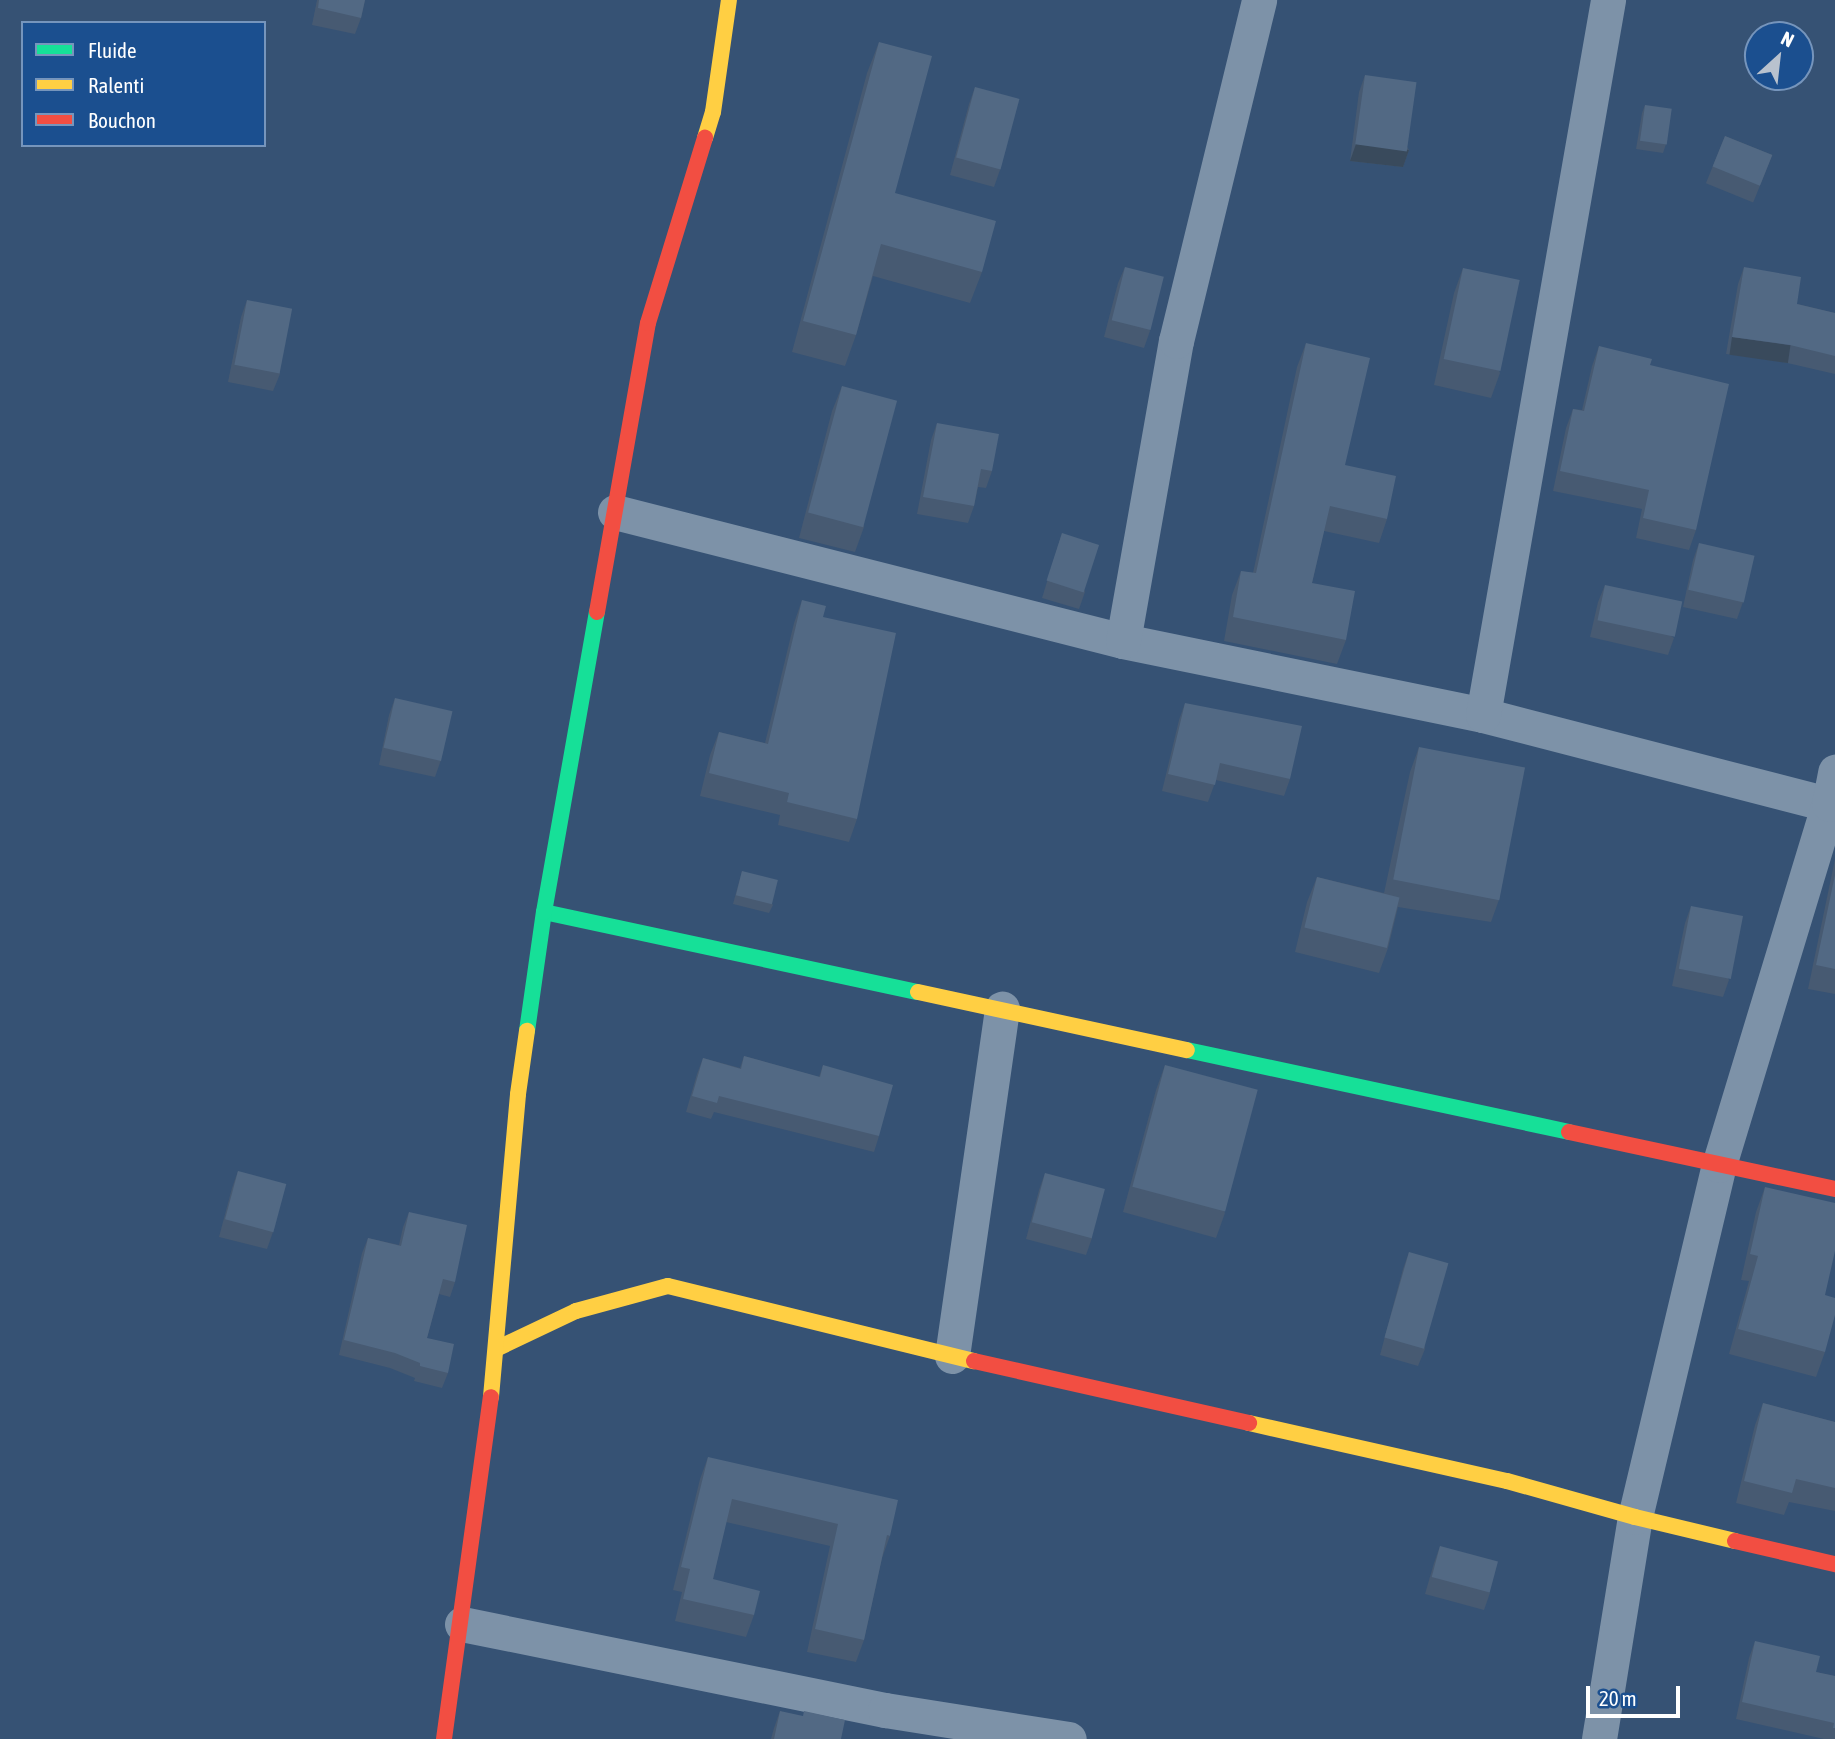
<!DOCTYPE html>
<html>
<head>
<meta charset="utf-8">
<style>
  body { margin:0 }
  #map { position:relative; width:1835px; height:1739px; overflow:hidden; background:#365274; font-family:"Asap Condensed",sans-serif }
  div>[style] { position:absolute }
  .street>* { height:35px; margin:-17.5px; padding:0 17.5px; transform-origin:17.5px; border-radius:17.5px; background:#7d92a8 }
  .fast>* { height:16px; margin:-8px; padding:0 8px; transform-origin:8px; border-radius:8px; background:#16e098 }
  .slow>* { height:16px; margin:-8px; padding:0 8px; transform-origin:8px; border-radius:8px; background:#ffcf43 }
  .jam>* { height:16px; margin:-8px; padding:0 8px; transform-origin:8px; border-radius:8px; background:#f24e42 }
  .wall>* { inset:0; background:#475a72; transform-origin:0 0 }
  .shaded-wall>* { inset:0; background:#394a5c; transform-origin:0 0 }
  .building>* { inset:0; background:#526984; transform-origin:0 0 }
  span { translate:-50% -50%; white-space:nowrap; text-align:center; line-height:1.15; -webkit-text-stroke:7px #1b4f8f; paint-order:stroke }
  .legend { position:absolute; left:21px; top:21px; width:245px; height:126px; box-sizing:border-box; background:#1b4f8f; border:2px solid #7695bc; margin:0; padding:9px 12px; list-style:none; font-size:21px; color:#fff }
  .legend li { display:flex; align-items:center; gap:14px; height:35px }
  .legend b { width:35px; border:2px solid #7695bc }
  .north { position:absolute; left:1744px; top:21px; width:70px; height:70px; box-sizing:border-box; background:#1b4f8f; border:2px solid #7695bc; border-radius:50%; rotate:27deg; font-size:19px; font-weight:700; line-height:28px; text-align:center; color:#fff }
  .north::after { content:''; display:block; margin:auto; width:24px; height:32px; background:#b9c2ce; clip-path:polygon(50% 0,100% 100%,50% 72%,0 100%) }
  .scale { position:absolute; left:1586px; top:1686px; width:94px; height:32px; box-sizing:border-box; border:4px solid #fff; border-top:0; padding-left:9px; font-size:21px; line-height:24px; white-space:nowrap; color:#fff; -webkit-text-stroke:5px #1b4f8f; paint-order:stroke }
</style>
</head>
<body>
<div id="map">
  <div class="street">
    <i style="left:615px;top:512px;width:524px;rotate:14.25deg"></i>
    <i style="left:1123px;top:641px;width:368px;rotate:11.6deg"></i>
    <i style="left:1483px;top:715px;width:364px;rotate:14.5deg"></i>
    <i style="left:1123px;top:641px;width:305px;rotate:-80deg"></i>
    <i style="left:1176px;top:341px;width:351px;rotate:-76.3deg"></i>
    <i style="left:1483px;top:715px;width:726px;rotate:-80.08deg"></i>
    <i style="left:952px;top:1356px;width:351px;rotate:-81.8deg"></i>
    <i style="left:462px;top:1624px;width:432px;rotate:11.5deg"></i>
    <i style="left:885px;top:1710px;width:186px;rotate:9deg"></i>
    <i style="left:1599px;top:1739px;width:225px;rotate:-80.8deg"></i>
    <i style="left:1635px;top:1517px;width:362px;rotate:-76.6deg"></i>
    <i style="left:1719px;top:1165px;width:377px;rotate:-73.1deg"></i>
    <i style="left:1829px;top:804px;width:33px;rotate:-79deg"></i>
  </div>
  <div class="fast">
    <i style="left:544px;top:912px;width:382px;rotate:12.1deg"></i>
    <i style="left:527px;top:1031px;width:120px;rotate:-81.9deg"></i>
    <i style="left:544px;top:912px;width:305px;rotate:-80deg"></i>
    <i style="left:1187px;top:1050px;width:391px;rotate:12.1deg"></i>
  </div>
  <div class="slow">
    <i style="left:705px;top:138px;width:27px;rotate:-73deg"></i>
    <i style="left:713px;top:112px;width:113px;rotate:-81.9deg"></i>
    <i style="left:918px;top:992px;width:275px;rotate:12.2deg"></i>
    <i style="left:498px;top:1348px;width:86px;rotate:-25.4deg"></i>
    <i style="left:576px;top:1311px;width:95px;rotate:-15.2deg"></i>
    <i style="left:668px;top:1286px;width:315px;rotate:13.8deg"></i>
    <i style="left:491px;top:1397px;width:304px;rotate:-84.9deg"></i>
    <i style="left:518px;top:1094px;width:64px;rotate:-81.9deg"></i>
    <i style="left:1249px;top:1423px;width:264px;rotate:12.7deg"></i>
    <i style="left:1507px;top:1481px;width:133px;rotate:15.7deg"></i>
    <i style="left:1635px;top:1517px;width:103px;rotate:13.5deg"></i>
  </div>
  <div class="jam">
    <i style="left:597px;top:612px;width:293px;rotate:-80deg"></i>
    <i style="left:648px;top:323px;width:194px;rotate:-72.9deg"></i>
    <i style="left:1569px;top:1132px;width:272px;rotate:12.1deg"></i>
    <i style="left:974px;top:1361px;width:282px;rotate:12.7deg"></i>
    <i style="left:1735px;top:1541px;width:103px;rotate:13deg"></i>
    <i style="left:444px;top:1739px;width:345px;rotate:-82.2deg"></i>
  </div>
  <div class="wall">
    <i style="clip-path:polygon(317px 0,365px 0,361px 18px,355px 34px,312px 25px)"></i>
    <i style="clip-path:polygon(879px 42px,895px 193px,982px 272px,970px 303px,873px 276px,856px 335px,845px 366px,792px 352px,867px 73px)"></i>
    <i style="clip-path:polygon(1365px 75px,1409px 150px,1403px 167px,1350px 161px,1359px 92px)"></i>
    <i style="clip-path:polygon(975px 87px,1000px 170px,994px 187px,950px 175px,969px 104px)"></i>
    <i style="clip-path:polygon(1645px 105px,1666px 144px,1663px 153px,1636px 149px,1642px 113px)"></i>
    <i style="left:1725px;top:136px;width:51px;height:51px;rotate:22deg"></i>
    <i style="clip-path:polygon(1125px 267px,1150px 331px,1144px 348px,1104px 337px,1118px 283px)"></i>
    <i style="clip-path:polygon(1744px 267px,1797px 304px,1835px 313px,1835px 374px,1783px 362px,1726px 354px,1738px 284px)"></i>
    <i style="clip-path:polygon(1463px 268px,1500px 373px,1491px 398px,1434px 385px,1454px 293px)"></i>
    <i style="clip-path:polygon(247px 300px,280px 374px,273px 391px,228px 382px,241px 317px)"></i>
    <i style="clip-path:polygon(1306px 343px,1345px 465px,1387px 519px,1379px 543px,1324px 531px,1312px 583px,1346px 640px,1337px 664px,1224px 641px,1232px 595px,1241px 571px,1253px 573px,1297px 367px)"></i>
    <i style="clip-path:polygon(1599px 346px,1650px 365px,1696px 530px,1689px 550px,1636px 538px,1642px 509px,1553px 491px,1566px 428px,1573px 409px,1582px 410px,1592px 366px)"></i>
    <i style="clip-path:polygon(842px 386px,864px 527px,855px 552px,799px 538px,832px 411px)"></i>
    <i style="clip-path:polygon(937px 423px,992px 471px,986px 488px,978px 487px,974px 506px,968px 523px,917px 514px,931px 440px)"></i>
    <i style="clip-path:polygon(1062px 533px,1085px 592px,1079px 609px,1042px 598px)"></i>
    <i style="clip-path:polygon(1699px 543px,1743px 602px,1737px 619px,1683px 607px,1693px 560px)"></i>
    <i style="clip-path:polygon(1605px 585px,1674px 638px,1668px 655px,1590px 637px,1598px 602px)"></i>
    <i style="clip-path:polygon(802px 600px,857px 819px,849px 842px,778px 825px,780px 815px,700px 796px,710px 755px,719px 732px,765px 743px,794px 623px)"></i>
    <i style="clip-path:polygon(395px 698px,441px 760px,435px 777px,379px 765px,389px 715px)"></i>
    <i style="clip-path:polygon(1185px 703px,1290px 779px,1284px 796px,1216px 780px,1208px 802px,1162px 791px,1179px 720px)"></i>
    <i style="clip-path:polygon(1419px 747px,1500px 897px,1491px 922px,1398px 907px,1388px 948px,1379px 973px,1295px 952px,1307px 902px,1317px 877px,1384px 893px,1410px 772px)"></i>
    <i style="clip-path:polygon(1835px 859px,1835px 994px,1808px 989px)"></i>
    <i style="clip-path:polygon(742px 871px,773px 905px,769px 913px,733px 904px)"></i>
    <i style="clip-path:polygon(1691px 906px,1729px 980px,1723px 997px,1672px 986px,1685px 923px)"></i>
    <i style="clip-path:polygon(744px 1056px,819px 1077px,823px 1065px,879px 1136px,874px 1152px,714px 1112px,711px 1119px,686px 1112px,697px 1074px,703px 1058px,740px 1068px)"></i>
    <i style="clip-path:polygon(1165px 1065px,1225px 1213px,1216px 1238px,1123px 1212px,1156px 1090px)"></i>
    <i style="clip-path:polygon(238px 1171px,273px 1232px,267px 1249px,219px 1237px,232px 1188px)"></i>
    <i style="clip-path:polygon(1045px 1173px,1092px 1238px,1086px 1255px,1026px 1239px,1039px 1190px)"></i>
    <i style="clip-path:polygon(1765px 1187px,1825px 1295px,1825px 1352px,1816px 1377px,1729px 1354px,1749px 1281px,1741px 1280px,1756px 1212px)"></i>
    <i style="clip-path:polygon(409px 1212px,455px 1282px,450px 1297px,439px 1294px,427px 1338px,448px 1373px,442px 1388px,414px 1381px,415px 1378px,390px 1368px,339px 1355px,362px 1253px,368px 1238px,399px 1245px,403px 1227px)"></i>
    <i style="clip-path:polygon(1409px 1252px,1425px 1349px,1418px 1366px,1380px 1355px,1403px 1269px)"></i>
    <i style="clip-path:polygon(1763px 1403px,1835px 1422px,1835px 1511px,1789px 1502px,1784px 1515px,1736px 1503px,1755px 1425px)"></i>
    <i style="clip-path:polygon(708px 1457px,890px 1536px,882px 1558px,864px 1640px,856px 1662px,807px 1652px,830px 1546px,726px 1522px,713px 1579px,754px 1615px,746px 1637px,675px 1621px,682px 1592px,673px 1590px,700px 1479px)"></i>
    <i style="clip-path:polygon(1440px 1546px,1490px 1593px,1484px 1610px,1425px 1594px,1434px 1563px)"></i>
    <i style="clip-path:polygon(1755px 1641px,1816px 1672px,1835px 1676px,1835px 1739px,1824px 1739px,1736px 1719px,1749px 1658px)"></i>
    <i style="clip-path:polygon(780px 1711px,841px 1739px,771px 1739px,774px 1728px)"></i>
  </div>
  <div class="shaded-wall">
    <i style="clip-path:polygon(1356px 144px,1409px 150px,1403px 167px,1350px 161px)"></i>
    <i style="left:1732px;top:337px;width:59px;height:18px;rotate:8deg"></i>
  </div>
  <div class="building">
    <i style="clip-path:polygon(319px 0,365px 0,361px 18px,318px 8px)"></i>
    <i style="clip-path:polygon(879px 42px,932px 56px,895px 193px,996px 221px,982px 272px,881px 244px,856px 335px,803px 321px)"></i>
    <i style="left:1365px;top:75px;width:52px;height:70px;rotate:8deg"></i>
    <i style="left:975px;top:87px;width:46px;height:73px;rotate:15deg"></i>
    <i style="left:1645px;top:105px;width:27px;height:36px;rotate:8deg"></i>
    <i style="left:1725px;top:136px;width:51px;height:33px;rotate:22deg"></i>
    <i style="left:1125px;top:267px;width:40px;height:55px;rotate:14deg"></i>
    <i style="clip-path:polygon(1744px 267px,1801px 277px,1797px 304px,1835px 313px,1835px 356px,1790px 345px,1732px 337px)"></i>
    <i style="left:1463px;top:268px;width:58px;height:93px;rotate:12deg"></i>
    <i style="left:247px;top:300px;width:46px;height:66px;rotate:11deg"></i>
    <i style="clip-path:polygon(1306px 343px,1370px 358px,1345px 465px,1396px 476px,1387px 519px,1330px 506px,1312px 583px,1355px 591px,1346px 640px,1233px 617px,1241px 571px,1256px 573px)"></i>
    <i style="clip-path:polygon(1599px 346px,1652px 359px,1650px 365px,1729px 384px,1696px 530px,1643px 518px,1649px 490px,1560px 471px,1573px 409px,1584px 411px)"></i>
    <i style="left:842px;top:386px;width:57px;height:131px;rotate:15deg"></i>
    <i style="clip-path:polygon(937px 423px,999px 434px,992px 471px,981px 469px,974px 506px,923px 497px)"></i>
    <i style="left:1062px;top:533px;width:39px;height:50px;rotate:18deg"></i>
    <i style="left:1699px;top:543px;width:57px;height:48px;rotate:13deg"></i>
    <i style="left:1605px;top:585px;width:79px;height:36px;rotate:12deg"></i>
    <i style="clip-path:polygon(802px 600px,826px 606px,823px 617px,896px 633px,857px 819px,787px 802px,789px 793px,709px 773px,719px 732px,768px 744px)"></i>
    <i style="left:395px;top:698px;width:59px;height:51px;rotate:13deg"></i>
    <i style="clip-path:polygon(1185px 703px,1302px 726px,1290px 779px,1220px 763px,1215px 785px,1168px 774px)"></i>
    <i style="left:1419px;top:747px;width:108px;height:135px;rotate:11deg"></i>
    <i style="left:742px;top:871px;width:37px;height:25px;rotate:14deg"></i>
    <i style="clip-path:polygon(1835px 875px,1835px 969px,1816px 965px)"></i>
    <i style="left:1317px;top:877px;width:85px;height:52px;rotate:14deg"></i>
    <i style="left:1691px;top:906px;width:53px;height:64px;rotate:11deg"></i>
    <i style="clip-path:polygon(744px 1056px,820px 1077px,823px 1065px,893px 1085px,879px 1136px,719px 1096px,717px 1103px,692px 1096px,703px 1058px,741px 1069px)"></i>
    <i style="left:1165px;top:1065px;width:96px;height:126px;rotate:15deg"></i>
    <i style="left:238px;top:1171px;width:50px;height:50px;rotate:15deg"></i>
    <i style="left:1045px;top:1173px;width:62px;height:51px;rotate:15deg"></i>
    <i style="clip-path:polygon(1765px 1187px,1835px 1203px,1835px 1251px,1825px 1295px,1835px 1298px,1835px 1315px,1825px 1352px,1738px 1329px,1758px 1256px,1750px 1254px)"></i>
    <i style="clip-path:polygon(409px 1212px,467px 1225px,455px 1282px,443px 1279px,427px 1338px,454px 1344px,448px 1373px,420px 1366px,420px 1363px,395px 1353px,344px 1340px,368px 1238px,401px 1246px)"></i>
    <i style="left:1409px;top:1252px;width:41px;height:89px;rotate:16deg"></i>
    <i style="clip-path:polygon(1763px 1403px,1835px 1422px,1835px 1488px,1796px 1479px,1792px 1493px,1744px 1481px)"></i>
    <i style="clip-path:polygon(708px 1457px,898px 1500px,890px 1536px,887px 1535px,864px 1640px,815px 1629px,838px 1524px,732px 1499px,713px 1579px,760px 1591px,754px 1615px,683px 1599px,690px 1569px,681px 1567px)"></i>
    <i style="left:1440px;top:1546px;width:60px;height:32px;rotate:15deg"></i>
    <i style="clip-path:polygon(1755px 1641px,1820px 1656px,1816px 1672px,1835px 1676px,1835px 1728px,1833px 1728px,1834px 1723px,1742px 1702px)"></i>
    <i style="clip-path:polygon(780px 1711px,803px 1716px,804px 1711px,845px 1720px,841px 1739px,774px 1739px)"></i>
  </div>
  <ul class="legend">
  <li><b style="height:9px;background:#16e098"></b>Fluide</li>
  <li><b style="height:9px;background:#ffcf43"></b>Ralenti</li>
  <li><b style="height:9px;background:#f24e42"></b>Bouchon</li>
  </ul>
  <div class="north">N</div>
  <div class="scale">20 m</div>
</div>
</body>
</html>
